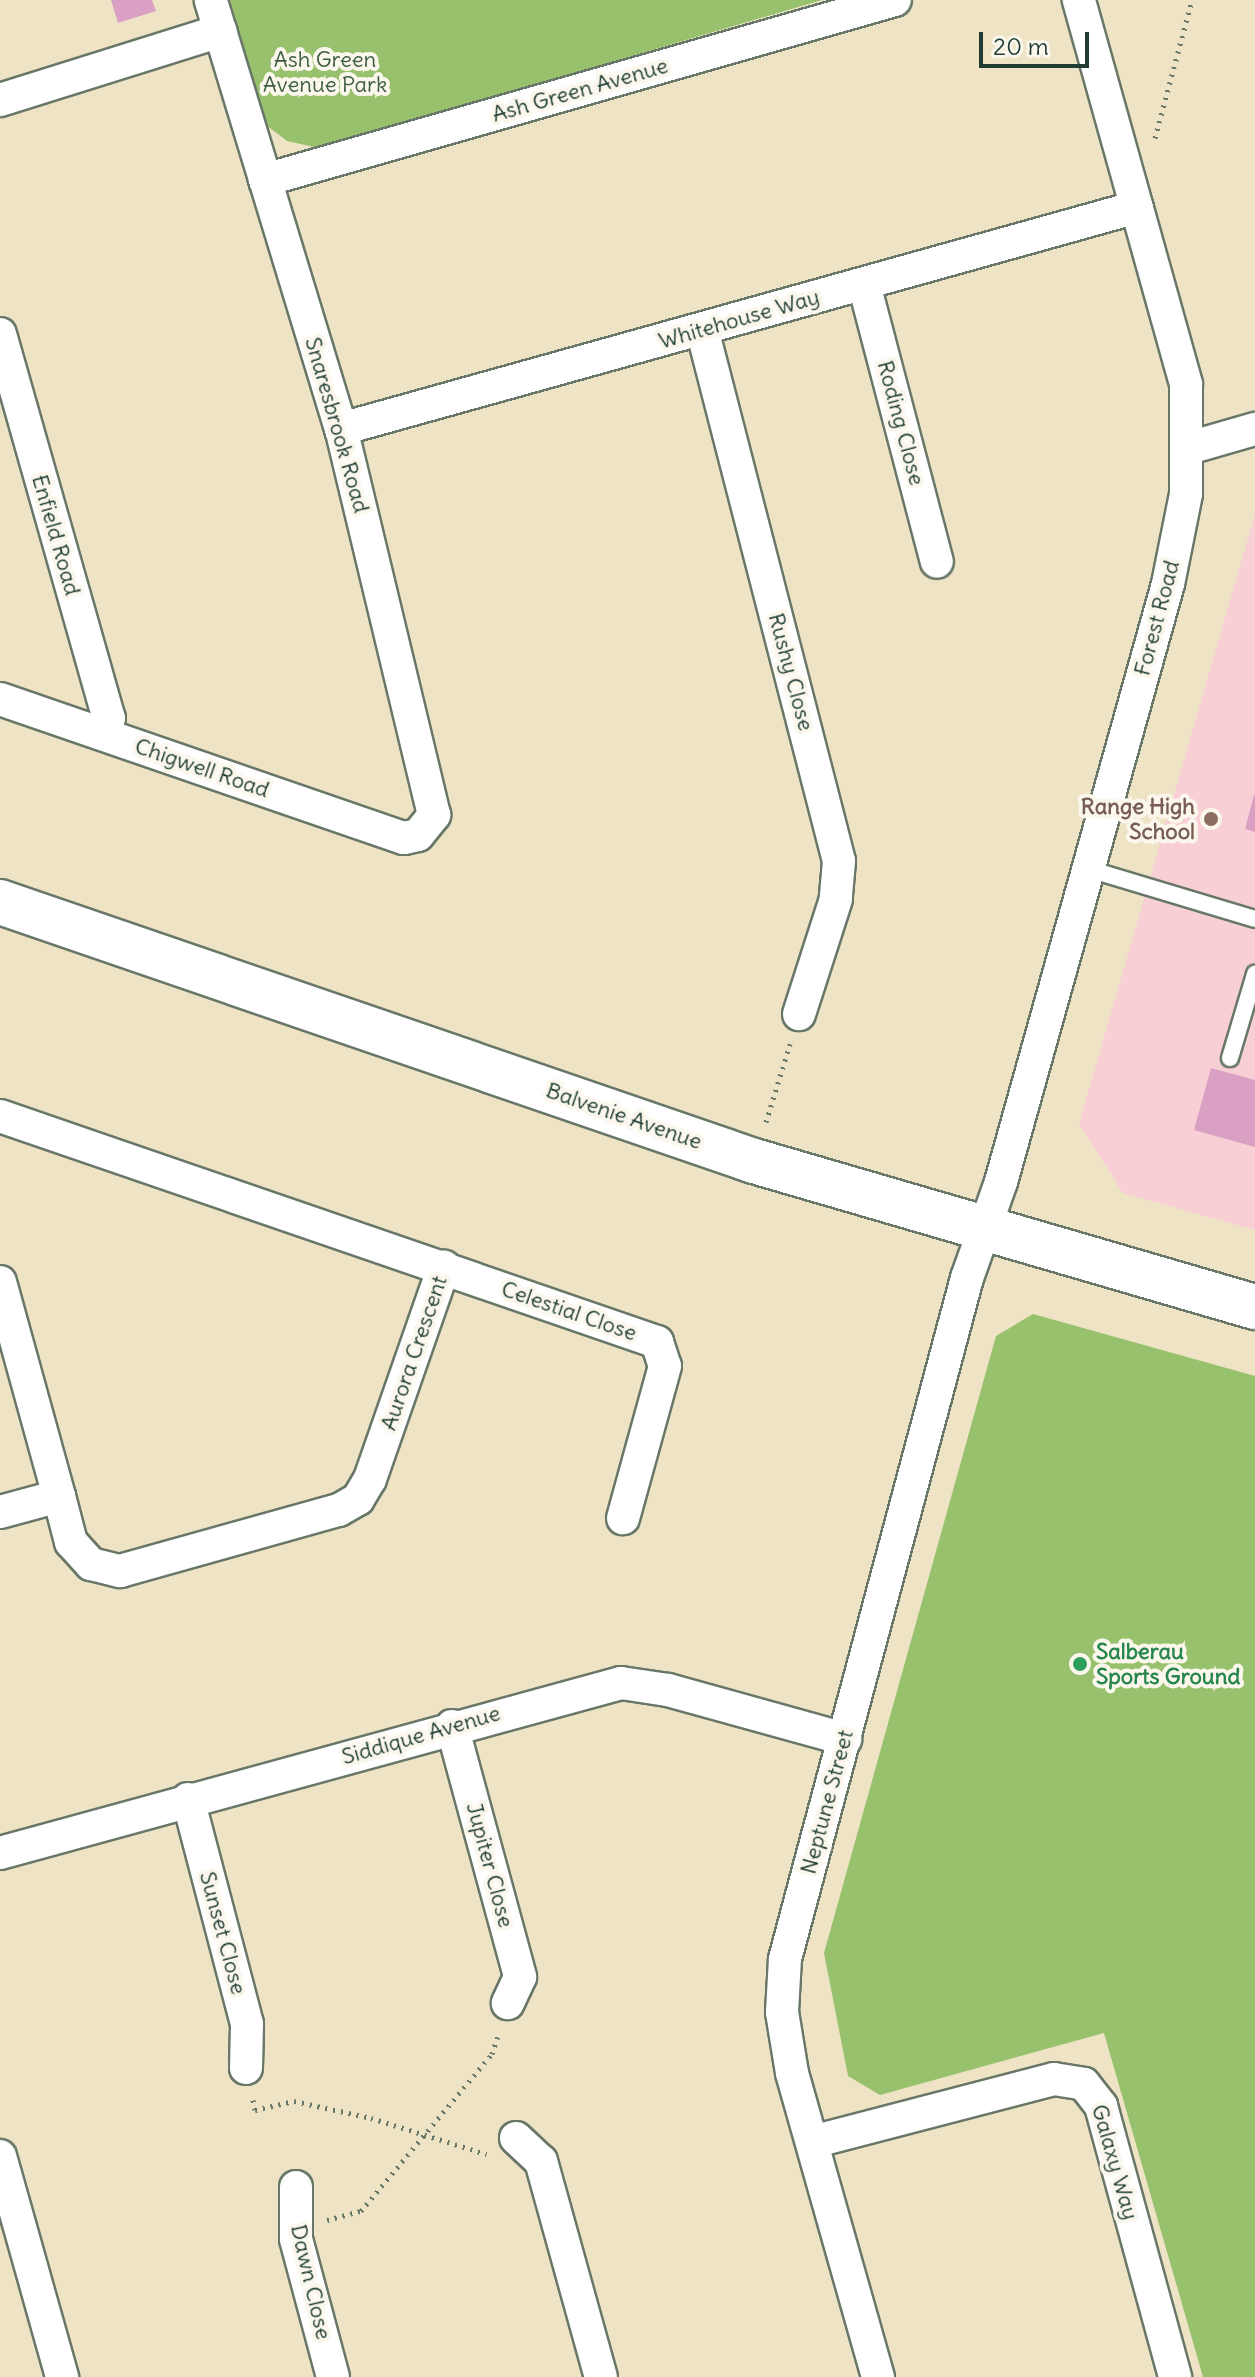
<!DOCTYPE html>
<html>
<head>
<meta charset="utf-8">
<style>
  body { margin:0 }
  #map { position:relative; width:1255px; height:2377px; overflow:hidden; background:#efe3c5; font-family:Delius,sans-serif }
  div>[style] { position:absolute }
  .built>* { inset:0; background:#f7cfd5 }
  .green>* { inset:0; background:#98c16d }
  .building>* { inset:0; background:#d9a0c3 }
  .path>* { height:5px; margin-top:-2.5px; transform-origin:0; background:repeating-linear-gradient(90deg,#687767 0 2px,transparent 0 8px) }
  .roads { filter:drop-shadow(2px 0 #687767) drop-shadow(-2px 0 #687767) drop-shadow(0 2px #687767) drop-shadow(0 -2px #687767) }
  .lane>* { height:16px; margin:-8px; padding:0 8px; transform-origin:8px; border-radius:8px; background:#fff }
  .street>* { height:32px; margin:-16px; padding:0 16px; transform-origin:16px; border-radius:16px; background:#fff }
  .secondary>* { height:44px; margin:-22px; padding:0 22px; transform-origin:22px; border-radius:22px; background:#fff }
  .dots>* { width:22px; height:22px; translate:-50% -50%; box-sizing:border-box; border:4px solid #fbf7ec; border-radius:50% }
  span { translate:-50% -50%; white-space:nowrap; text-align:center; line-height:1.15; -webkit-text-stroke:8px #fbf7ec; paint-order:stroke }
  .park-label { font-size:22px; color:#3d5e42 }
  .street-label { font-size:22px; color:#1f3d34 }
  .education-label { font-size:22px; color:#785e54; font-weight:700 }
  .right { translate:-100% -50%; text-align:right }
  .leisure-label { font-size:22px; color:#27864d; font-weight:700 }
  .left { translate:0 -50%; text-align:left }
  .scale { position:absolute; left:979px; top:32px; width:110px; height:36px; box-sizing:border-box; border:4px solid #1f3d34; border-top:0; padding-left:10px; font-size:24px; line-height:28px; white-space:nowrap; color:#1f3d34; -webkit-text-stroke:6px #fbf7ec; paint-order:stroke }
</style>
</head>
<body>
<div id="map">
  <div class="built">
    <i style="clip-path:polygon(1255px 514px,1255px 1230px,1123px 1193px,1079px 1124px)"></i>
  </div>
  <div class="green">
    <i style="clip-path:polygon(230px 0,822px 0,319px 148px,287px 141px,266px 125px)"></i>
    <i style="clip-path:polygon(1033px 1314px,1255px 1376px,1255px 2377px,1203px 2377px,1104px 2033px,880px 2095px,848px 2076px,824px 1953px,996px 1336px)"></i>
  </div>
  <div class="building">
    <i style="clip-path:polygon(111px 0,152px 0,156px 11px,118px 23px)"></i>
    <i style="clip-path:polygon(1254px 795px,1255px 795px,1255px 832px,1245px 829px)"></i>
    <i style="clip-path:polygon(1211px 1068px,1255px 1080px,1255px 1147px,1194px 1130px)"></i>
  </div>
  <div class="path">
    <i style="left:1155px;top:138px;width:143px;rotate:-75deg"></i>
    <i style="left:766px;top:1122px;width:82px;rotate:-72.9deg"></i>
    <i style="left:253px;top:2100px;width:10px;rotate:79deg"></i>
    <i style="left:255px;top:2110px;width:40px;rotate:-13deg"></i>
    <i style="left:294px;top:2101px;width:79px;rotate:12.4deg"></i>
    <i style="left:371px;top:2118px;width:121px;rotate:17.4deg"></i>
    <i style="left:327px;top:2220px;width:35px;rotate:-15deg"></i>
    <i style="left:361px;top:2211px;width:204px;rotate:-50.2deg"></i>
    <i style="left:492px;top:2054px;width:22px;rotate:-72deg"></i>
  </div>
  <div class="roads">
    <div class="lane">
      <i style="left:1085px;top:868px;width:177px;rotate:16.7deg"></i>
      <i style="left:1230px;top:1058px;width:88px;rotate:-73.4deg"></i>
    </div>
    <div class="street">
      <i style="left:0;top:100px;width:231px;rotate:-17.4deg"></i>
      <i style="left:265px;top:180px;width:655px;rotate:-15.95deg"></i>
      <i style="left:864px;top:284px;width:287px;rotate:75.3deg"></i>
      <i style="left:702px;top:329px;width:549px;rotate:75.56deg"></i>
      <i style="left:839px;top:861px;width:38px;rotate:95deg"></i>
      <i style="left:836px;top:899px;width:121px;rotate:107.8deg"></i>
      <i style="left:0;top:334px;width:399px;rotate:74.2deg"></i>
      <i style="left:109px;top:718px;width:17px;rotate:107deg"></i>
      <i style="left:341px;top:429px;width:826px;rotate:-15.58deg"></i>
      <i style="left:1189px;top:448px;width:69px;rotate:-16.1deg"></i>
      <i style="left:0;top:699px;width:427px;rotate:19deg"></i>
      <i style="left:404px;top:838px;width:14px;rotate:-12deg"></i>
      <i style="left:418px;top:835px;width:26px;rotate:-51deg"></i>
      <i style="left:434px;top:815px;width:397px;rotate:-103.5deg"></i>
      <i style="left:341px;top:429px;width:448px;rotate:-106.9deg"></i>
      <i style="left:0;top:1116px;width:695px;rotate:18.98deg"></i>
      <i style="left:657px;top:1342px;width:25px;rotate:72deg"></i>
      <i style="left:665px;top:1366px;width:158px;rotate:105.4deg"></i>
      <i style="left:0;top:1282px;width:222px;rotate:74.6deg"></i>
      <i style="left:59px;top:1496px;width:61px;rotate:164.8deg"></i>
      <i style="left:59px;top:1496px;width:48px;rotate:75.4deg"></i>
      <i style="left:71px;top:1542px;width:30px;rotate:48deg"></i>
      <i style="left:91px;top:1564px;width:30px;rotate:14deg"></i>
      <i style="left:120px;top:1571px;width:227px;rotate:-15.6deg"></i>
      <i style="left:339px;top:1510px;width:22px;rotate:-30deg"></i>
      <i style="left:358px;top:1499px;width:23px;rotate:-59deg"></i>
      <i style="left:370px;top:1479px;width:225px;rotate:-70.8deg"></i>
      <i style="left:452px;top:1726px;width:260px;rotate:74.8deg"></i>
      <i style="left:520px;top:1977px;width:29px;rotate:115deg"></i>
      <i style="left:188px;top:1799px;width:233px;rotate:75.3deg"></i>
      <i style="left:247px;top:2024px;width:44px;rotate:91.3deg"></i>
      <i style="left:0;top:1853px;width:644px;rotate:-15.31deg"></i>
      <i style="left:621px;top:1683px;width:48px;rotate:8.5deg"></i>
      <i style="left:668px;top:1690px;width:184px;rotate:15.5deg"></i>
      <i style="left:516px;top:2138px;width:34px;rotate:43deg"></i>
      <i style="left:541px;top:2161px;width:224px;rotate:74.5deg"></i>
      <i style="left:812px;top:2142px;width:250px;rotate:-14.6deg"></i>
      <i style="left:1054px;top:2079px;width:30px;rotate:9deg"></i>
      <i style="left:1084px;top:2084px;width:28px;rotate:52deg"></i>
      <i style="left:1101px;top:2106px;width:281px;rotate:74.7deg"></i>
      <i style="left:0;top:2156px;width:230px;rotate:74.3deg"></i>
      <i style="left:296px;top:2187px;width:52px;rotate:90deg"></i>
      <i style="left:296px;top:2239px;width:143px;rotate:75deg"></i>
      <i style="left:878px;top:2377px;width:316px;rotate:-105.8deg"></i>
      <i style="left:792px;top:2073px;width:62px;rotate:-99.3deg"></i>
      <i style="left:782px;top:2012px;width:53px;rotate:-86.8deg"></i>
      <i style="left:785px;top:1959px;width:705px;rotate:-75.04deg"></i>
      <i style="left:967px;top:1278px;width:102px;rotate:-70.5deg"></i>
      <i style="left:1001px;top:1182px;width:621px;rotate:-74.4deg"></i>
      <i style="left:1168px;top:584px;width:92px;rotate:-78.7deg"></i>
      <i style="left:1186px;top:494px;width:110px;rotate:-90deg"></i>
      <i style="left:1186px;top:384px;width:399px;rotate:-105.6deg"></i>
    </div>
    <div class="secondary">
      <i style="left:0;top:902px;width:797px;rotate:18.96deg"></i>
      <i style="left:754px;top:1161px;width:522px;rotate:16.25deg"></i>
    </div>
  </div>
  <div class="dots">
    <i style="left:1211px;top:819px;background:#8d6e63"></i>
    <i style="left:1080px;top:1664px;background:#2e9e5b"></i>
  </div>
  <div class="park-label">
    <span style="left:325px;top:72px">Ash Green<br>Avenue Park</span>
  </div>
  <div class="street-label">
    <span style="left:580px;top:90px;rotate:-16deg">Ash Green Avenue</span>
    <span style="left:739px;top:319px;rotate:-16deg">Whitehouse Way</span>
    <span style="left:901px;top:423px;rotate:75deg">Roding Close</span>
    <span style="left:337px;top:425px;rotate:74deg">Snaresbrook Road</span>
    <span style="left:56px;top:535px;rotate:74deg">Enfield Road</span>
    <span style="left:1157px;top:618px;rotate:-75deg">Forest Road</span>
    <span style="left:791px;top:672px;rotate:75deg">Rushy Close</span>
    <span style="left:202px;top:768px;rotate:19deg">Chigwell Road</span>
    <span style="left:624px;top:1116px;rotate:19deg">Balvenie Avenue</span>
    <span style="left:569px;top:1311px;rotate:19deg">Celestial Close</span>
    <span style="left:414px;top:1353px;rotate:-71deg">Aurora Crescent</span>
    <span style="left:421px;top:1735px;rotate:-16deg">Siddique Avenue</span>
    <span style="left:827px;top:1802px;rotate:-75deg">Neptune Street</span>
    <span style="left:490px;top:1865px;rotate:75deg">Jupiter Close</span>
    <span style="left:223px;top:1933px;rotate:75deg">Sunset Close</span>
    <span style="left:1115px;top:2162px;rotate:74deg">Galaxy Way</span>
    <span style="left:311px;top:2282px;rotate:77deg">Dawn Close</span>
  </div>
  <div class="education-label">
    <span class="right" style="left:1195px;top:819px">Range High<br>School</span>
  </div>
  <div class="leisure-label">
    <span class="left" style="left:1096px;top:1664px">Salberau<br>Sports Ground</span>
  </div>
  <div class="scale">20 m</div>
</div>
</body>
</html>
